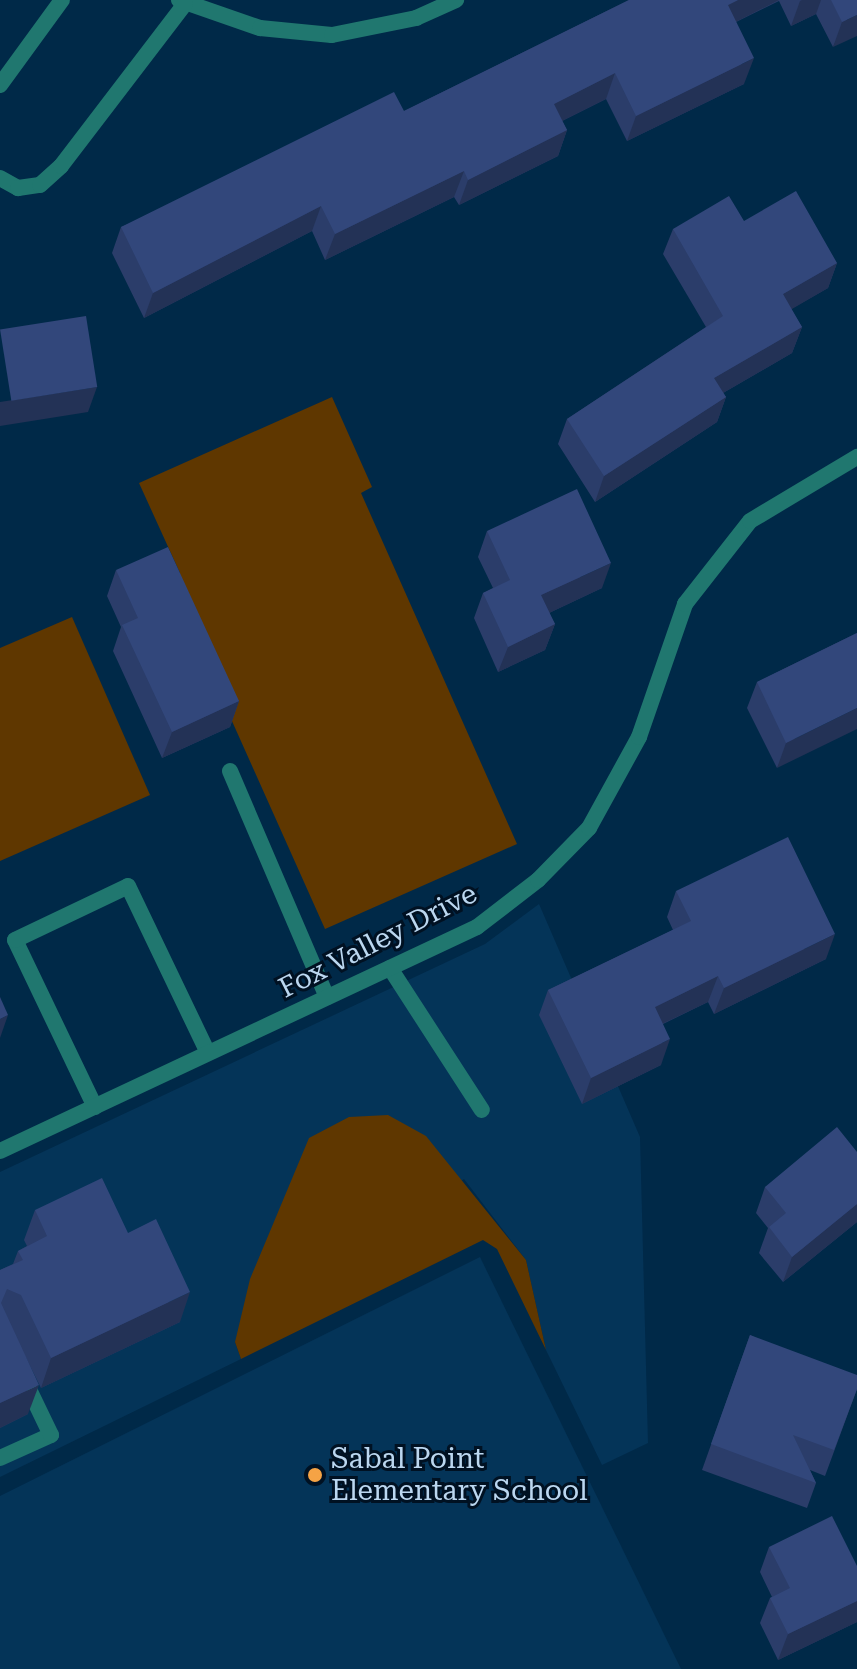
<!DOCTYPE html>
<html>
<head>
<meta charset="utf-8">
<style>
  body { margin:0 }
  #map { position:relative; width:857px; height:1669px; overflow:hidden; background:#002948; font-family:"Roboto Serif",serif }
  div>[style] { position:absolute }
  .built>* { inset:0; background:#043458 }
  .green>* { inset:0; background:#5f3700 }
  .service>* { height:16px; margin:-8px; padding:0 8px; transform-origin:8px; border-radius:8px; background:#20776f }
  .minor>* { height:16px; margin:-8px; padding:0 8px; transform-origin:8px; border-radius:8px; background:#20776f }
  .wall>* { inset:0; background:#2b3d6a }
  .shaded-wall>* { inset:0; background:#233256 }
  .building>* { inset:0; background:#32477b; transform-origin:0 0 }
  .dots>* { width:22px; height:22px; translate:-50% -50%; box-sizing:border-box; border:4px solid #012; border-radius:50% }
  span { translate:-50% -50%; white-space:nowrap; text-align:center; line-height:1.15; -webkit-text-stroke:6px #012; paint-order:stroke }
  .street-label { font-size:28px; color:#bbd7f0 }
  .poi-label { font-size:28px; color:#bbd7f0 }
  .left { translate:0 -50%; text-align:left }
</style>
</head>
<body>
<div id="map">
  <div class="built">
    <i style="clip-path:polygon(539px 904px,640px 1137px,648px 1443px,602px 1465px,546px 1350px,526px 1260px,464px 1179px,235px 1342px,241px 1359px,0 1477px,0 1172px,485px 944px)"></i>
    <i style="clip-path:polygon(480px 1257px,681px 1669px,0 1669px,0 1496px)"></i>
  </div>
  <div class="green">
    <i style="clip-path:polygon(332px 397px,372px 487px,361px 493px,517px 844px,325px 929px,168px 578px,180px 573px,139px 483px)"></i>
    <i style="clip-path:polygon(72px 617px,150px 795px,0 861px,0 648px)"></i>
    <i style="clip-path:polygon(388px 1115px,426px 1136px,526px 1260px,546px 1350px,497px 1249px,483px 1240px,241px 1359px,235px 1342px,250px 1279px,309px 1138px,349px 1117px)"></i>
  </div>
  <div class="service">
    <i style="left:230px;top:771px;width:246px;rotate:66.8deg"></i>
    <i style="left:390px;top:968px;width:169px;rotate:57.1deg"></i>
    <i style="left:95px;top:1107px;width:185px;rotate:-115.6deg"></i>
    <i style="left:15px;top:940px;width:125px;rotate:-25.5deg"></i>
    <i style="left:128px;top:886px;width:185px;rotate:64.4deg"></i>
    <i style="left:0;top:1458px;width:56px;rotate:-24.3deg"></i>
    <i style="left:51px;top:1435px;width:62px;rotate:-115.7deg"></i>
  </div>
  <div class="minor">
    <i style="left:179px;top:0;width:86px;rotate:19.1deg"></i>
    <i style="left:260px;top:28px;width:72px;rotate:5.6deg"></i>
    <i style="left:332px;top:35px;width:86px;rotate:-11.4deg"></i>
    <i style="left:416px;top:18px;width:44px;rotate:-24.2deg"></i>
    <i style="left:0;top:85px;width:105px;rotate:-53.9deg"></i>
    <i style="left:0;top:178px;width:21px;rotate:29deg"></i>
    <i style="left:18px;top:188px;width:22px;rotate:-8deg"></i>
    <i style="left:40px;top:185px;width:28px;rotate:-42deg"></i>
    <i style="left:61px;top:166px;width:204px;rotate:-52.6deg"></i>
    <i style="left:0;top:1151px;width:527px;rotate:-25.15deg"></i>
    <i style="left:477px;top:927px;width:77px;rotate:-37.6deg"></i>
    <i style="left:538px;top:880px;width:73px;rotate:-45.6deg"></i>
    <i style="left:589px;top:828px;width:104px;rotate:-61.2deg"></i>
    <i style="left:639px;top:737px;width:141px;rotate:-70.9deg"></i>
    <i style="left:685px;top:604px;width:105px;rotate:-51.9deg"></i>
    <i style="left:750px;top:521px;width:125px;rotate:-30.9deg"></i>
  </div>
  <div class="wall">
    <i style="clip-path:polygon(629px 0,857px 0,833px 47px,816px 14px,791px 26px,779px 1px,736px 22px,744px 84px,627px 141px,606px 99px,562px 121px,567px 130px,558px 156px,459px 205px,454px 197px,325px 260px,312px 231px,144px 318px,112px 253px,121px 227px,404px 111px)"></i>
    <i style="clip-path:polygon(744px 221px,837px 263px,828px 288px,791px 309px,802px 327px,792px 353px,723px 393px,726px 397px,717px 422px,595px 502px,558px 444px,567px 419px,706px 327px,663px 254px,673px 229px)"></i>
    <i style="clip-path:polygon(487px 531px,602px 588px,549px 613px,555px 624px,545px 650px,498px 672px,474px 618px,483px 593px,493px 588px,478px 557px)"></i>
    <i style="clip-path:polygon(116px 570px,239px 701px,230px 727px,162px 758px,113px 651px,121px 627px,107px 596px)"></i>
    <i style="clip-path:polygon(857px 633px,777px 768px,747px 708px,757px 682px)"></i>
    <i style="clip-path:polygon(676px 891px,826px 959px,714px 1014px,708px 1002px,663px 1024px,661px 1065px,582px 1104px,539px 1015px,548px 990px,673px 930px,667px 917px)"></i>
    <i style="clip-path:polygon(857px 1152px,857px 1222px,783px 1282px,759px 1253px,768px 1228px,756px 1213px,765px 1187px)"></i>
    <i style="clip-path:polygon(35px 1210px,128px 1233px,180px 1322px,41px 1388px,26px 1358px,28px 1414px,0 1428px,0 1270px,13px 1264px,18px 1251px,27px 1246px,24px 1240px)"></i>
    <i style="clip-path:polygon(750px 1335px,857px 1389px,825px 1476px,810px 1470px,816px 1483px,807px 1508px,702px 1470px)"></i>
    <i style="clip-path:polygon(769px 1547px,857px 1566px,857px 1622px,778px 1660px,760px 1623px,770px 1598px,772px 1597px,760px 1572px)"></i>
  </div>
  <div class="shaded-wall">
    <i style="clip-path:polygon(738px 0,779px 0,718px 31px,728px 5px)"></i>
    <i style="clip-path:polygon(802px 0,821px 0,816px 14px,791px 26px,800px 1px)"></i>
    <i style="clip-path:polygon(857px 15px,857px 36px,833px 47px,842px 22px)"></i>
    <i style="clip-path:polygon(754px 58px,744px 84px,627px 141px,636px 116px)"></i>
    <i style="clip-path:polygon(615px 73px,606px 99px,544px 130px,554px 104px)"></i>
    <i style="clip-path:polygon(567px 130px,558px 156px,459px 205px,468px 180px)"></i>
    <i style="clip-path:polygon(464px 171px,454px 197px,325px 260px,335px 234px)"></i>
    <i style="clip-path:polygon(321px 206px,312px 231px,144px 318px,153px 293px)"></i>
    <i style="clip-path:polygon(837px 263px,828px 288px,773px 320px,783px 294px)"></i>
    <i style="clip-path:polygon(802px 327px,792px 353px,704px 404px,714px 378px)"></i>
    <i style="clip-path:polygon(97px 387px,88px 412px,0 426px,0 402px)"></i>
    <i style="clip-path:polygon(726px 397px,717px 422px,595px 502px,604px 476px)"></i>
    <i style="clip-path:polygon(611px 563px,602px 588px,532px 621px,541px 595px)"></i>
    <i style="clip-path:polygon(555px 624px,545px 650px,498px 672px,508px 647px)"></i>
    <i style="clip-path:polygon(239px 701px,230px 727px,162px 758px,172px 732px)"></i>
    <i style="clip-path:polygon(857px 708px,857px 729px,777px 768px,786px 743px)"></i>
    <i style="clip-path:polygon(835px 934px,826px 959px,714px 1014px,724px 988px)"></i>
    <i style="clip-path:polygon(718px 976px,708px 1002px,645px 1032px,655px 1007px)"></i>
    <i style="clip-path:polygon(8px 1015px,0 1038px,0 1019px)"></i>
    <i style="clip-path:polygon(670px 1039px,661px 1065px,582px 1104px,591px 1078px)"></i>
    <i style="clip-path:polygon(857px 1204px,857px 1222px,783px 1282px,792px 1257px)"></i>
    <i style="clip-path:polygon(190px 1292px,180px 1322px,41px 1388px,51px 1358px)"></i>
    <i style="clip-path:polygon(39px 1385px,28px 1414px,0 1428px,0 1403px)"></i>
    <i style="clip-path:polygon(857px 1601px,857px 1622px,778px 1660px,788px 1634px)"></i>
  </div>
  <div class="building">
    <i style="clip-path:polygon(629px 0,738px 0,728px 5px,754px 58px,636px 116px,615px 73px,554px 104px,567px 130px,468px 180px,464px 171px,335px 234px,321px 206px,153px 293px,121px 227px,394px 92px,404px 111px)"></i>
    <i style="clip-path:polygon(831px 0,857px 0,857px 15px,842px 22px)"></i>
    <i style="clip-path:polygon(796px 191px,837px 263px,783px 294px,802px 327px,714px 378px,726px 397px,604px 476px,567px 419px,723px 316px,673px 229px,729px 196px,744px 221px)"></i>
    <i style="left:86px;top:316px;width:72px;height:87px;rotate:81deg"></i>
    <i style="clip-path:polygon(577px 489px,611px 563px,541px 595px,555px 624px,508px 647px,483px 593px,510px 580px,487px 531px)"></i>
    <i style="clip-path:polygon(168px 547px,239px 701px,172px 732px,122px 625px,138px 618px,116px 570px)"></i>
    <i style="clip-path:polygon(857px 633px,857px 708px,786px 743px,757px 682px)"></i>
    <i style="clip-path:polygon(788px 837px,835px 934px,724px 988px,718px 976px,655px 1007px,670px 1039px,591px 1078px,548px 990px,691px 921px,676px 891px)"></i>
    <i style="clip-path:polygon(0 997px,8px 1015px,0 1019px)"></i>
    <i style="clip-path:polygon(837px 1127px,857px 1152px,857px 1204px,792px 1257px,769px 1227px,786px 1213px,765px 1187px)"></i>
    <i style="clip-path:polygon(102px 1178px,128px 1233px,156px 1219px,190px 1292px,51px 1358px,21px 1295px,7px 1289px,1px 1303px,39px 1385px,0 1403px,0 1270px,23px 1260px,18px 1251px,47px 1236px,35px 1210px)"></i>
    <i style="clip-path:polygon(750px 1335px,857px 1375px,857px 1389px,834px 1450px,793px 1435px,816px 1483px,711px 1444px)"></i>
    <i style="clip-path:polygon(832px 1516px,857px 1566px,857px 1601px,788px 1634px,770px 1598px,790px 1588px,769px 1547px)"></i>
  </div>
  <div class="dots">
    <i style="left:315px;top:1475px;background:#f5a345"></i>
  </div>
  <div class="street-label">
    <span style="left:378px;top:941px;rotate:-27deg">Fox Valley Drive</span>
  </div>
  <div class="poi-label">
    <span class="left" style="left:331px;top:1475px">Sabal Point<br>Elementary School</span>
  </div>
</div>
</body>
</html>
